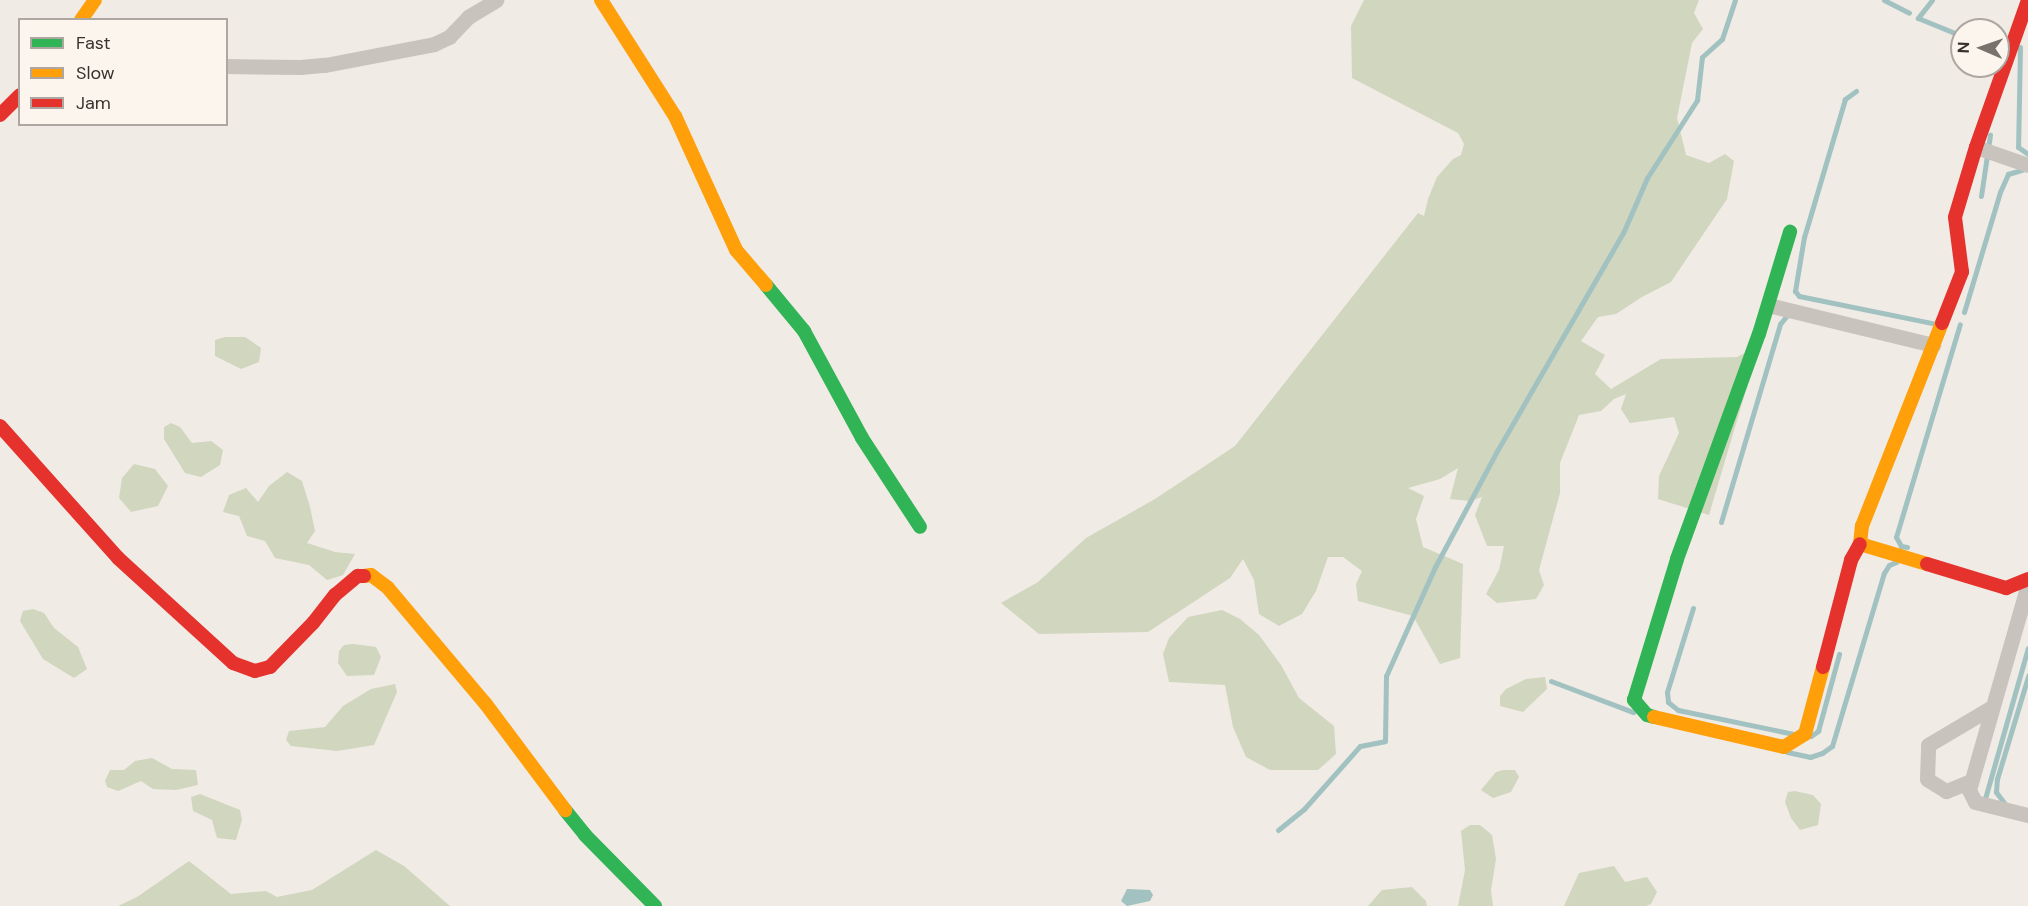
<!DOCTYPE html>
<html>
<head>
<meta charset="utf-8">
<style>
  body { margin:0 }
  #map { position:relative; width:2028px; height:906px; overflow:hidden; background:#f0ebe5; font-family:"DM Sans",sans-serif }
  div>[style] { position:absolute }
  .green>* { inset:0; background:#d1d6bf }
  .water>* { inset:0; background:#a1c2c1 }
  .stream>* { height:5px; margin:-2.5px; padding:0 2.5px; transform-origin:2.5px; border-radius:2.5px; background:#a1c2c1 }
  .street>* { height:15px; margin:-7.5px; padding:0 7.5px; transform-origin:7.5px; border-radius:7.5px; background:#c9c3be }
  .fast>* { height:14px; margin:-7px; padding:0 7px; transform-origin:7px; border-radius:7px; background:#30b455 }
  .slow>* { height:14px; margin:-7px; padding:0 7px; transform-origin:7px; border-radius:7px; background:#ff9f0a }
  .jam>* { height:14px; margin:-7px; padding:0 7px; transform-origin:7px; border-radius:7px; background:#e5322d }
  span { translate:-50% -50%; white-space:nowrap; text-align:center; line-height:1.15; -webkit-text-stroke:4.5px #fbf5ee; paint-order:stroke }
  .legend { position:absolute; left:18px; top:18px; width:210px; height:108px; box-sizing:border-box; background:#fbf5ee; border:2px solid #aea6a0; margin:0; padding:8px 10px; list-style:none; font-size:18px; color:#3b302b }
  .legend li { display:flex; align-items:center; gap:12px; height:30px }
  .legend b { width:30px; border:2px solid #aea6a0 }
  .north { position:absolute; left:1950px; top:18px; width:60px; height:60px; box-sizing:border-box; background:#fbf5ee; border:2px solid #aea6a0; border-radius:50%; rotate:272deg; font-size:16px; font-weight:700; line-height:24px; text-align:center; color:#3b302b }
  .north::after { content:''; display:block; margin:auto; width:21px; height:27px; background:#7a716c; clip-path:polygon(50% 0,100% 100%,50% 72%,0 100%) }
</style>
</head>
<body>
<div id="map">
  <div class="green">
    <i style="clip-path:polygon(1364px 0,1699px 0,1694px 13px,1703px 29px,1692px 43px,1677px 118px,1686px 155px,1709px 163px,1725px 154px,1734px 161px,1727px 199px,1671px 282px,1642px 297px,1616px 314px,1598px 317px,1581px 341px,1605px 355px,1595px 374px,1611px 389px,1661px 359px,1737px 357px,1759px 346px,1709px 515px,1658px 499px,1659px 476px,1679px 433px,1674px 417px,1630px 423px,1621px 409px,1626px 394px,1614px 399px,1601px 411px,1579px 415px,1560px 463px,1560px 493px,1539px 570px,1544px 585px,1536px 599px,1497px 603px,1486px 594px,1499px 570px,1504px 546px,1487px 546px,1475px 515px,1482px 497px,1470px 501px,1450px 499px,1458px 468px,1440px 479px,1408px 488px,1424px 496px,1416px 519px,1423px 547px,1463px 564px,1460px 658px,1440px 664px,1413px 616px,1358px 601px,1356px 584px,1362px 571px,1343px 557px,1328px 557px,1316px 591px,1302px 614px,1279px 626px,1259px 614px,1254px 580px,1243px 559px,1230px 578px,1148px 632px,1039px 634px,1001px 603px,1038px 582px,1086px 538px,1155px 499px,1235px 446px,1418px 213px,1424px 216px,1428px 199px,1437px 177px,1453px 159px,1461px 155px,1464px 144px,1458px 133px,1352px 78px,1351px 26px)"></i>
    <i style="clip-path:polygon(225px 337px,245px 337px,261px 348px,259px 362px,241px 369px,215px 356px,215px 340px)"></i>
    <i style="clip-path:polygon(171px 423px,180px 427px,192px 443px,211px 441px,223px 450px,220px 465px,201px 477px,185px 473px,164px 439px,164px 427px)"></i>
    <i style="clip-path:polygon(134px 464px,155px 469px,168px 486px,158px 506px,131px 512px,119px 498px,122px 478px)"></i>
    <i style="clip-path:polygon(287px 472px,302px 481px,310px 507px,315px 531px,307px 543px,335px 552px,355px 554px,343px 575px,327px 580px,309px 565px,275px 558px,265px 541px,247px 536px,239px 516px,223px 512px,229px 495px,246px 488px,258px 502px,269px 486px)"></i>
    <i style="clip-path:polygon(33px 609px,44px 613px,54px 628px,78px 647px,87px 669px,74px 678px,43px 659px,20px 621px,23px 611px)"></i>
    <i style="clip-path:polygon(1222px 610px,1240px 619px,1259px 635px,1281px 665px,1299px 698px,1334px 726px,1336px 754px,1318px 770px,1270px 770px,1246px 757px,1233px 727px,1225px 685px,1169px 682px,1163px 654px,1169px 638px,1188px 617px)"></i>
    <i style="clip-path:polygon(354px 644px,376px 647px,381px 657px,374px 675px,347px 676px,338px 663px,339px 651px,344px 645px)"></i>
    <i style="clip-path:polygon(1545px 677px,1547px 689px,1523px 712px,1500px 706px,1500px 696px,1506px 689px,1526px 679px)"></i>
    <i style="clip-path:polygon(395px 684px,397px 692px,374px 745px,337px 751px,291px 746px,286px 740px,289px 731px,325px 727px,343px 706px,371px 689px)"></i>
    <i style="clip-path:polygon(152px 758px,172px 769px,196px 770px,198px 785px,176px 790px,153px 789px,141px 781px,118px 791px,107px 787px,105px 781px,110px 770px,124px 770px,135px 761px)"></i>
    <i style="clip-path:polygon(1503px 770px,1515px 770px,1519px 777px,1511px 792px,1493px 798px,1481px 790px,1496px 772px)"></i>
    <i style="clip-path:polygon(1795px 791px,1813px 795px,1821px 804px,1818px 825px,1800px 830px,1791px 818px,1785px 802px,1788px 792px)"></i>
    <i style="clip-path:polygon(200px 794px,240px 810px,242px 820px,236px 840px,217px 838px,212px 820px,193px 811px,191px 797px)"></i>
    <i style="clip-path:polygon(1470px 825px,1480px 825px,1492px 835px,1496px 859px,1491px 890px,1493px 906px,1458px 906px,1465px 870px,1461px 831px)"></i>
    <i style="clip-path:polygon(376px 850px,404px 866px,450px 906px,118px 906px,137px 897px,189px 861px,231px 894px,266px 891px,277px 897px,312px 890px)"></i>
    <i style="clip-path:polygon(1614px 866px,1625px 882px,1647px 877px,1657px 892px,1651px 904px,1646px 906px,1564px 906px,1579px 873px)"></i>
    <i style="clip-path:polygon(1412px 887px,1426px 901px,1427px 906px,1368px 906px,1382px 890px)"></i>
  </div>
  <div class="water">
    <i style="clip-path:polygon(1127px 889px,1150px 890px,1153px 895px,1150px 901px,1127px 906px,1121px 901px)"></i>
  </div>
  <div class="stream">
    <i style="left:1884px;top:0;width:28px;rotate:27deg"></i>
    <i style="left:1932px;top:0;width:23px;rotate:128deg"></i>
    <i style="left:1918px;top:18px;width:48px;rotate:22.2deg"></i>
    <i style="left:2020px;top:47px;width:100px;rotate:91.1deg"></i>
    <i style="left:2018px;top:147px;width:12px;rotate:35deg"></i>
    <i style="left:1856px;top:91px;width:14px;rotate:144deg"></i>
    <i style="left:1845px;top:99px;width:144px;rotate:106.5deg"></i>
    <i style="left:1804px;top:237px;width:55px;rotate:99.5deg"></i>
    <i style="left:1795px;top:291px;width:6px;rotate:51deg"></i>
    <i style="left:1799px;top:296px;width:141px;rotate:11.5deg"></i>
    <i style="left:1981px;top:196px;width:62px;rotate:-81.6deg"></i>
    <i style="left:1964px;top:312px;width:125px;rotate:-73.3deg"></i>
    <i style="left:2000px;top:192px;width:20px;rotate:-66deg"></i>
    <i style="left:2008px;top:174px;width:17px;rotate:-17deg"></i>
    <i style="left:1721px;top:522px;width:207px;rotate:-73.4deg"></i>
    <i style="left:1780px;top:324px;width:14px;rotate:-51deg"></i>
    <i style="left:1907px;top:547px;width:6px;rotate:-171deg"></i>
    <i style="left:1901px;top:546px;width:10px;rotate:-119deg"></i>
    <i style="left:1896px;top:537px;width:222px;rotate:-73.3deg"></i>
    <i style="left:1693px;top:608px;width:88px;rotate:107.2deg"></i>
    <i style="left:1667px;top:692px;width:10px;rotate:84deg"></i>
    <i style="left:1668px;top:702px;width:13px;rotate:39deg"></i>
    <i style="left:1678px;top:710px;width:118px;rotate:11.7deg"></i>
    <i style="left:1551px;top:681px;width:88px;rotate:20.7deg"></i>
    <i style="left:1811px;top:736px;width:9px;rotate:-36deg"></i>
    <i style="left:1818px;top:731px;width:80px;rotate:-74.7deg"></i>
    <i style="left:1787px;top:752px;width:24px;rotate:12deg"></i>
    <i style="left:1810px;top:757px;width:13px;rotate:-18deg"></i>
    <i style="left:1822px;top:753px;width:12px;rotate:-35deg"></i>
    <i style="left:1832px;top:746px;width:181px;rotate:-73.3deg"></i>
    <i style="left:1884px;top:573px;width:9px;rotate:-58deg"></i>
    <i style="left:1889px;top:565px;width:8px;rotate:-23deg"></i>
    <i style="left:1984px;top:802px;width:160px;rotate:-74.1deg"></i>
    <i style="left:2005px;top:804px;width:15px;rotate:-127deg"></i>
    <i style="left:1996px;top:792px;width:13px;rotate:-86deg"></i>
    <i style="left:1997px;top:779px;width:108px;rotate:-73.2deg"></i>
    <i style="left:1278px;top:830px;width:33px;rotate:-39deg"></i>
    <i style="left:1304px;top:809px;width:84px;rotate:-48.4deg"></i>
    <i style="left:1360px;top:746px;width:25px;rotate:-11deg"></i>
    <i style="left:1385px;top:741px;width:65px;rotate:-89.1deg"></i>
    <i style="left:1386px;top:676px;width:120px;rotate:-65.8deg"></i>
    <i style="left:1435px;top:567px;width:132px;rotate:-61.9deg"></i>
    <i style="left:1497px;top:451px;width:252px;rotate:-60deg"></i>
    <i style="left:1623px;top:233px;width:60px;rotate:-66.4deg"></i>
    <i style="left:1647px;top:178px;width:93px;rotate:-57.3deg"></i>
    <i style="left:1697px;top:100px;width:43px;rotate:-83.4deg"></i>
    <i style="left:1702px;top:57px;width:27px;rotate:-42deg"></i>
    <i style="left:1722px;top:39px;width:41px;rotate:-71.6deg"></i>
  </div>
  <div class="street">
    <i style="left:226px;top:66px;width:74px;rotate:0.8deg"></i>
    <i style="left:300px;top:67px;width:25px;rotate:-5deg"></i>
    <i style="left:325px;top:65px;width:111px;rotate:-10.9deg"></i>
    <i style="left:434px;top:44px;width:17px;rotate:-25deg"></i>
    <i style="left:449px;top:37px;width:28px;rotate:-46deg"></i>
    <i style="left:468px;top:17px;width:33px;rotate:-31deg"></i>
    <i style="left:1976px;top:147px;width:55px;rotate:19.1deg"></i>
    <i style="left:1768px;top:305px;width:170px;rotate:13.6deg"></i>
    <i style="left:2028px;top:584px;width:214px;rotate:106deg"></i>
    <i style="left:1969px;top:790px;width:13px;rotate:63deg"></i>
    <i style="left:1975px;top:802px;width:55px;rotate:13.8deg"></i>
    <i style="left:1971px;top:781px;width:27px;rotate:158deg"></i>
    <i style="left:1946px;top:791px;width:22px;rotate:-148deg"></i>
    <i style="left:1927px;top:779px;width:34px;rotate:-88deg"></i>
    <i style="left:1928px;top:745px;width:74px;rotate:-30.7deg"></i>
  </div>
  <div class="fast">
    <i style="left:766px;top:285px;width:60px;rotate:50.4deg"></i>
    <i style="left:804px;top:331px;width:122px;rotate:61.5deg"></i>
    <i style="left:862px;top:438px;width:106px;rotate:56.9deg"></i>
    <i style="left:1654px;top:717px;width:7px;rotate:-164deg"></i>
    <i style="left:1647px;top:715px;width:20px;rotate:-131deg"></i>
    <i style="left:1634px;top:700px;width:147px;rotate:-73deg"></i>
    <i style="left:1677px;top:559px;width:239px;rotate:-70deg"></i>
    <i style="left:1759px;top:334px;width:107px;rotate:-73.1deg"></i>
    <i style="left:565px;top:810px;width:32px;rotate:51deg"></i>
    <i style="left:585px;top:835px;width:100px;rotate:45.4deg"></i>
  </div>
  <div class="slow">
    <i style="left:601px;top:0;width:138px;rotate:57.5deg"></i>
    <i style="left:675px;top:116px;width:147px;rotate:65.5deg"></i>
    <i style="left:736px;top:250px;width:46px;rotate:49.4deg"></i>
    <i style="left:81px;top:20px;width:24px;rotate:-55deg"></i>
    <i style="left:1927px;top:564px;width:70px;rotate:-163.4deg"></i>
    <i style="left:1860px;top:544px;width:18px;rotate:-84deg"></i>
    <i style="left:1862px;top:526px;width:218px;rotate:-68.5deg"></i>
    <i style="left:364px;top:576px;width:7px;rotate:-8deg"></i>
    <i style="left:371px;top:575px;width:21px;rotate:37deg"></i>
    <i style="left:388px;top:588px;width:150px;rotate:49.9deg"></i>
    <i style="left:485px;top:703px;width:134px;rotate:53.2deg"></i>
    <i style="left:1654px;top:717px;width:133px;rotate:13deg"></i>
    <i style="left:1784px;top:747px;width:25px;rotate:-32deg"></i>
    <i style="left:1805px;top:734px;width:69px;rotate:-75deg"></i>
  </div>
  <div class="jam">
    <i style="left:0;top:115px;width:28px;rotate:-45deg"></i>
    <i style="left:1942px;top:323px;width:55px;rotate:-68.6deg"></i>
    <i style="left:1962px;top:272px;width:55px;rotate:-97.3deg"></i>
    <i style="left:1955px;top:217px;width:73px;rotate:-73.3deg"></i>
    <i style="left:1976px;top:147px;width:156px;rotate:-70.5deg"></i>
    <i style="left:0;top:426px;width:177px;rotate:48.2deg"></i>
    <i style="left:118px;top:558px;width:156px;rotate:42.4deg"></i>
    <i style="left:233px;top:663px;width:23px;rotate:20deg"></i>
    <i style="left:255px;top:671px;width:16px;rotate:-15deg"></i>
    <i style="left:270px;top:667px;width:62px;rotate:-45.7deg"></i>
    <i style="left:313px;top:623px;width:36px;rotate:-52deg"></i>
    <i style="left:335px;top:595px;width:30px;rotate:-40deg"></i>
    <i style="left:358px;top:576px;width:6px"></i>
    <i style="left:1927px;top:564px;width:83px;rotate:16.9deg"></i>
    <i style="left:2006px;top:588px;width:24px;rotate:-22deg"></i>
    <i style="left:1823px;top:667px;width:111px;rotate:-75.3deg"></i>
    <i style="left:1851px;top:560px;width:18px;rotate:-61deg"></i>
  </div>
  <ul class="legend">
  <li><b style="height:8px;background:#30b455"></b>Fast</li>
  <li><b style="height:8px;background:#ff9f0a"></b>Slow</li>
  <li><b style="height:8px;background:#e5322d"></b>Jam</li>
  </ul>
  <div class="north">N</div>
</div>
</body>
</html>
